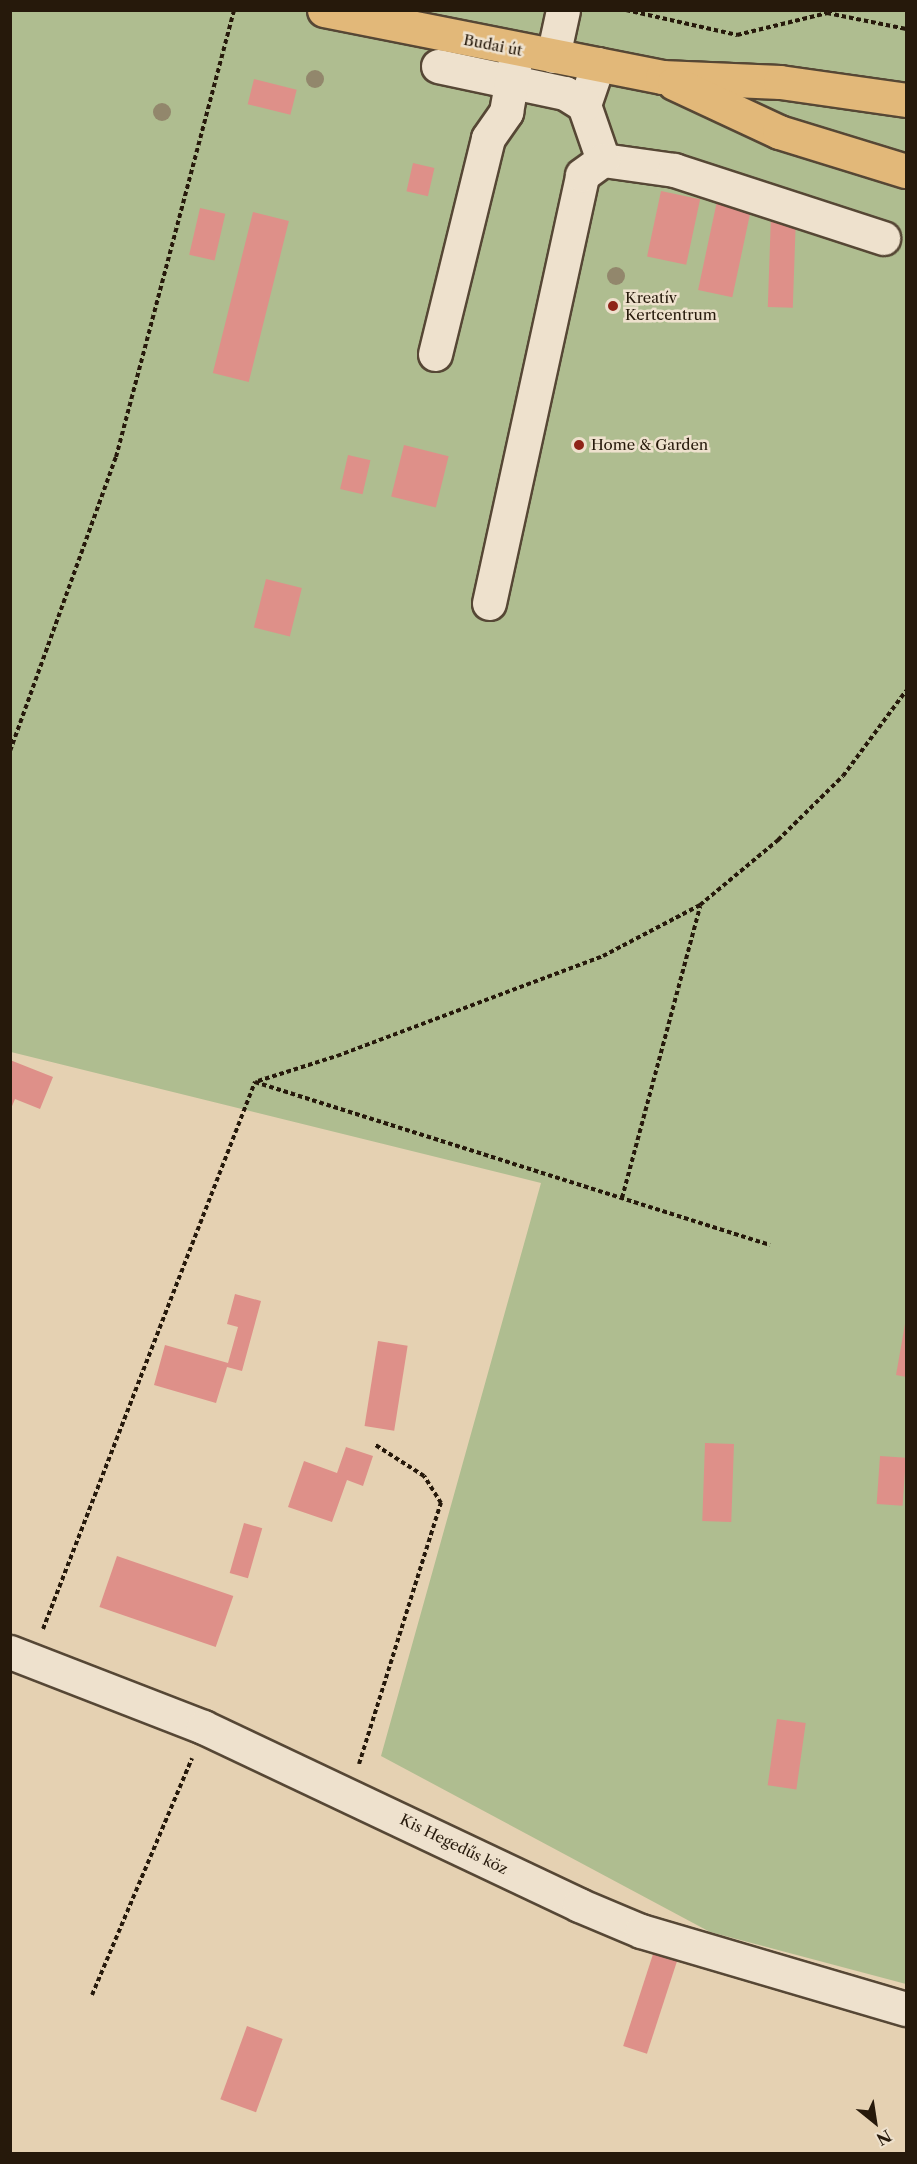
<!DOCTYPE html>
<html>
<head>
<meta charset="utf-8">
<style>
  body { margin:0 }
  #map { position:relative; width:917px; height:2164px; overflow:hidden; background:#e5d1b2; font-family:"Libre Caslon Text",serif }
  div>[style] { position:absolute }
  .green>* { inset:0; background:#afbd90 }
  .building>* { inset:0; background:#de9089; transform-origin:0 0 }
  .path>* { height:4px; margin-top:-2px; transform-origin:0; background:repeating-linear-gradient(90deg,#26190b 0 4.5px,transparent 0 7.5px) }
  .roads { filter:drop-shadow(2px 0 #564735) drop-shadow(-2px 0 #564735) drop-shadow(0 2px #564735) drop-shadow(0 -2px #564735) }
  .minor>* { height:33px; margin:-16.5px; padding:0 16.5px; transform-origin:16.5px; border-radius:16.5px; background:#eee1cd }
  .major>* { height:33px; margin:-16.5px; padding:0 16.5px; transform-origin:16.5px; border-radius:16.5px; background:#e2b879 }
  .trees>* { width:18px; height:18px; margin:-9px; border-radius:50%; background:#92876c }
  .dots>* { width:16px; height:16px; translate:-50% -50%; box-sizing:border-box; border:3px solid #eee1cd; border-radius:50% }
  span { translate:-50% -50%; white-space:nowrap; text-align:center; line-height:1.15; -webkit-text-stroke:5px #eee1cd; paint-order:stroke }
  .street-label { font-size:15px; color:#26190b }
  .poi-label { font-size:15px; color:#26190b }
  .left { translate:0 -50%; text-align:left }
  .frame { position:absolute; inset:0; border:12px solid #26190b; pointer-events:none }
  .north { position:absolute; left:845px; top:2092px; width:60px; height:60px; -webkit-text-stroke:4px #eee1cd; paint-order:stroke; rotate:150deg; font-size:16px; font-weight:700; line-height:24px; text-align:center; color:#26190b }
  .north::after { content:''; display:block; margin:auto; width:21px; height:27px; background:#26190b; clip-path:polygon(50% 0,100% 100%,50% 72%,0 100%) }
</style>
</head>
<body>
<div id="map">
  <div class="green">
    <i style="clip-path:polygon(11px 11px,906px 11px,906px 1984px,710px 1932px,381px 1756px,541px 1183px,11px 1052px)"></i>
  </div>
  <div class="building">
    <i style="left:254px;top:79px;width:44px;height:26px;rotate:14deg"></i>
    <i style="left:413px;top:163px;width:22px;height:29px;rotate:13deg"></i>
    <i style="left:661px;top:191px;width:40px;height:67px;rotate:12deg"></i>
    <i style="left:717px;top:201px;width:35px;height:91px;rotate:12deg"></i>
    <i style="left:200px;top:208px;width:26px;height:48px;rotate:13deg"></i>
    <i style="left:253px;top:212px;width:37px;height:166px;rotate:14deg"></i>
    <i style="left:771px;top:215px;width:25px;height:92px;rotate:2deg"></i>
    <i style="left:404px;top:445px;width:46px;height:53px;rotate:14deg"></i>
    <i style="left:348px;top:455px;width:23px;height:35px;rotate:13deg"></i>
    <i style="left:266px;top:579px;width:37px;height:50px;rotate:14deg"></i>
    <i style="clip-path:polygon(10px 1060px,53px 1077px,40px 1109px,15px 1099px,10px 1111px)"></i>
    <i style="clip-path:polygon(235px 1294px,261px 1301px,242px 1371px,227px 1367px,216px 1403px,154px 1385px,165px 1345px,228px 1363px,238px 1327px,227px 1324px)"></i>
    <i style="clip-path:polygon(905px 1324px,906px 1324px,906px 1377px,896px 1375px)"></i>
    <i style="left:378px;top:1341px;width:30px;height:86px;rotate:9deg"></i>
    <i style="left:705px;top:1443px;width:29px;height:78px;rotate:2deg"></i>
    <i style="clip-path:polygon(346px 1447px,373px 1456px,363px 1486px,347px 1480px,332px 1522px,288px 1507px,304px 1461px,337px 1473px)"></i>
    <i style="left:880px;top:1456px;width:26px;height:48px;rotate:4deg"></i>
    <i style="left:244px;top:1523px;width:19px;height:52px;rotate:16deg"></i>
    <i style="left:117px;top:1556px;width:123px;height:54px;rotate:19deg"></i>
    <i style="left:777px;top:1719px;width:29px;height:67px;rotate:8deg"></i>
    <i style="left:655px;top:1948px;width:25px;height:103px;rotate:18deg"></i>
    <i style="left:247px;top:2026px;width:38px;height:78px;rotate:20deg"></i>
  </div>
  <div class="path">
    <i style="left:626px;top:10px;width:114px;rotate:12.7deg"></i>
    <i style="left:737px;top:35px;width:93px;rotate:-13.7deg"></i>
    <i style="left:827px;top:13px;width:81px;rotate:11.4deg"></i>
    <i style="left:10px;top:751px;width:313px;rotate:-70.2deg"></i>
    <i style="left:116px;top:457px;width:462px;rotate:-75.2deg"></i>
    <i style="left:258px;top:1081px;width:83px;rotate:-17.6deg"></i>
    <i style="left:337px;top:1056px;width:284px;rotate:-20.6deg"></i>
    <i style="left:603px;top:956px;width:110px;rotate:-27.7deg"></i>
    <i style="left:700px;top:905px;width:102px;rotate:-39.8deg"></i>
    <i style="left:778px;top:840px;width:91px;rotate:-44.6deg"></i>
    <i style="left:843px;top:776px;width:106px;rotate:-53.5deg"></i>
    <i style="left:622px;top:1198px;width:302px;rotate:-75deg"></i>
    <i style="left:43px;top:1629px;width:587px;rotate:-68.82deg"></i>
    <i style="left:255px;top:1082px;width:540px;rotate:17.56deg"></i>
    <i style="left:359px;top:1764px;width:274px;rotate:-72.6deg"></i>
    <i style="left:441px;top:1503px;width:32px;rotate:-122deg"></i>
    <i style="left:424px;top:1476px;width:59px;rotate:-147.4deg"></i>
    <i style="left:92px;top:1995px;width:257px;rotate:-67.1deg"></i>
  </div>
  <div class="roads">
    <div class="minor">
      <i style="left:553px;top:56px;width:47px;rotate:-77.7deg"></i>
      <i style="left:598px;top:64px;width:43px;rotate:108.9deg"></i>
      <i style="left:584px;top:105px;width:58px;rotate:70.9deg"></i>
      <i style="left:603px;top:160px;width:72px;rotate:8deg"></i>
      <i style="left:674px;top:170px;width:220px;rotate:18deg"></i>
      <i style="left:438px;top:66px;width:130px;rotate:12deg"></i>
      <i style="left:565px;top:93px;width:22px;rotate:32deg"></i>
      <i style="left:435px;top:354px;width:222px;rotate:-76.2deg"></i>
      <i style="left:488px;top:138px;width:32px;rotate:-55deg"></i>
      <i style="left:506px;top:112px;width:63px;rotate:-79.9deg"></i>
      <i style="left:489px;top:603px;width:438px;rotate:-77.7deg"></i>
      <i style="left:582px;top:175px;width:26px;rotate:-36deg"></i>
      <i style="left:10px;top:1652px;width:207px;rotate:21.2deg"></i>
      <i style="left:203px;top:1727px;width:416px;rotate:25.3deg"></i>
      <i style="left:579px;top:1905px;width:67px;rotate:22.8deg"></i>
      <i style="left:641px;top:1931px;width:276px;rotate:16.4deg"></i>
    </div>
    <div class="major">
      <i style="left:324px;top:10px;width:345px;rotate:11.2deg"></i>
      <i style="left:662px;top:77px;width:118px;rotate:2.4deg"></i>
      <i style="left:780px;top:82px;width:127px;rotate:8.1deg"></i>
      <i style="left:674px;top:83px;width:116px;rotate:25deg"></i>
      <i style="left:779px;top:132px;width:133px;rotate:17.1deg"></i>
    </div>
  </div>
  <div class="trees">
    <i style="left:315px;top:79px"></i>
    <i style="left:162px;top:112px"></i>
    <i style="left:616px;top:276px"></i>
  </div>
  <div class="dots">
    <i style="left:613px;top:306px;background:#8f2418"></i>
    <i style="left:579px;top:445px;background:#8f2418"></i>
  </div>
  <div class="street-label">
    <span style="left:493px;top:45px;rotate:11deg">Budai út</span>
    <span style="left:454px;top:1844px;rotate:26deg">Kis Hegedűs köz</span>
  </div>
  <div class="poi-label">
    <span class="left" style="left:625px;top:306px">Kreatív<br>Kertcentrum</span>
    <span class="left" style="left:591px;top:445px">Home &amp; Garden</span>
  </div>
  <div class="frame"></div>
  <div class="north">N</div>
</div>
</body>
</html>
